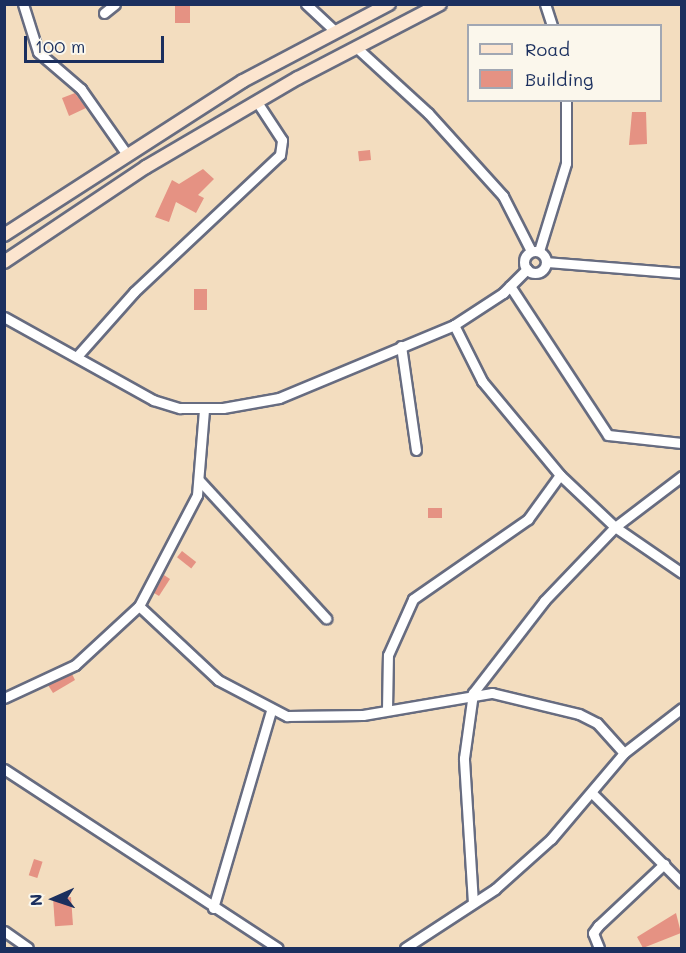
<!DOCTYPE html>
<html>
<head>
<meta charset="utf-8">
<style>
  body { margin:0 }
  #map { position:relative; width:686px; height:953px; overflow:hidden; background:#f3ddbf; font-family:Mali,sans-serif }
  div>[style] { position:absolute }
  .building>* { inset:0; background:#e59283; transform-origin:0 0 }
  .roads { filter:drop-shadow(2px 0 #676c80) drop-shadow(-2px 0 #676c80) drop-shadow(0 2px #676c80) drop-shadow(0 -2px #676c80) }
  .minor>* { height:9px; margin:-4.5px; padding:0 4.5px; transform-origin:4.5px; border-radius:4.5px; background:#fff }
  .minor>.ring { margin:-4.5px; padding:0; box-sizing:content-box; background:none; border:9px solid #fff; border-radius:50% }
  .secondary>* { height:12px; margin:-6px; padding:0 6px; transform-origin:6px; border-radius:6px; background:#fce5cf }
  span { translate:-50% -50%; white-space:nowrap; text-align:center; line-height:1.15; -webkit-text-stroke:6px #fbf7ec; paint-order:stroke }
  .frame { position:absolute; inset:0; border:6px solid #1b2f5e; pointer-events:none }
  .legend { position:absolute; left:467px; top:24px; width:195px; height:78px; box-sizing:border-box; background:#fbf7ec; border:2px solid #a1a7b3; margin:0; padding:8px 10px; list-style:none; font-size:18px; color:#1b2f5e }
  .legend li { display:flex; align-items:center; gap:12px; height:30px }
  .legend b { width:30px; border:2px solid #a1a7b3 }
  .north { position:absolute; left:24px; top:869px; width:60px; height:60px; -webkit-text-stroke:4px #fbf7ec; paint-order:stroke; rotate:267deg; font-size:16px; font-weight:700; line-height:24px; text-align:center; color:#1b2f5e }
  .north::after { content:''; display:block; margin:auto; width:21px; height:27px; background:#1b2f5e; clip-path:polygon(50% 0,100% 100%,50% 72%,0 100%) }
  .scale { position:absolute; left:24px; top:36px; width:140px; height:27px; box-sizing:border-box; border:3px solid #1b2f5e; border-top:0; padding-left:8px; font-size:18px; line-height:21px; white-space:nowrap; color:#1b2f5e; -webkit-text-stroke:4px #fbf7ec; paint-order:stroke }
</style>
</head>
<body>
<div id="map">
  <div class="building">
    <i style="left:175px;top:5px;width:15px;height:18px"></i>
    <i style="clip-path:polygon(75px 93px,86px 108px,69px 116px,62px 98px)"></i>
    <i style="clip-path:polygon(632px 112px,646px 112px,647px 144px,629px 145px)"></i>
    <i style="left:370px;top:150px;width:10px;height:12px;rotate:84deg"></i>
    <i style="clip-path:polygon(203px 169px,214px 179px,198px 195px,204px 198px,196px 213px,176px 202px,169px 222px,155px 217px,172px 180px,179px 184px)"></i>
    <i style="left:194px;top:289px;width:13px;height:21px"></i>
    <i style="left:428px;top:508px;width:14px;height:10px"></i>
    <i style="left:182px;top:551px;width:18px;height:8px;rotate:38deg"></i>
    <i style="clip-path:polygon(164px 575px,170px 579px,159px 596px,154px 593px)"></i>
    <i style="clip-path:polygon(72px 674px,75px 680px,53px 693px,48px 685px)"></i>
    <i style="left:34px;top:859px;width:9px;height:17px;rotate:18deg"></i>
    <i style="left:71px;top:897px;width:28px;height:18px;rotate:86deg"></i>
    <i style="clip-path:polygon(676px 913px,681px 933px,643px 948px,637px 937px)"></i>
  </div>
  <div class="roads">
    <div class="minor">
      <i style="left:23px;top:4px;width:50px;rotate:72.6deg"></i>
      <i style="left:38px;top:52px;width:57px;rotate:40.7deg"></i>
      <i style="left:81px;top:89px;width:78px;rotate:54.9deg"></i>
      <i style="left:306px;top:4px;width:41px;rotate:43deg"></i>
      <i style="left:545px;top:4px;width:23px;rotate:72deg"></i>
      <i style="left:104px;top:13px;width:14px;rotate:-39deg"></i>
      <i style="left:357px;top:48px;width:96px;rotate:42.5deg"></i>
      <i style="left:428px;top:113px;width:112px;rotate:47.9deg"></i>
      <i style="left:503px;top:196px;width:62px;rotate:63deg"></i>
      <i style="left:539px;top:251px;width:92px;rotate:-72.9deg"></i>
      <i style="left:566px;top:163px;width:63px;rotate:-90deg"></i>
      <i class="ring" style="left:524px;top:251px;width:13px;height:13px"></i>
      <i style="left:546px;top:262px;width:136px;rotate:4.6deg"></i>
      <i style="left:510px;top:286px;width:178px;rotate:56.7deg"></i>
      <i style="left:608px;top:435px;width:74px;rotate:6.2deg"></i>
      <i style="left:4px;top:317px;width:171px;rotate:29.1deg"></i>
      <i style="left:153px;top:400px;width:28px;rotate:17deg"></i>
      <i style="left:180px;top:408px;width:43px"></i>
      <i style="left:223px;top:408px;width:57px;rotate:-10.1deg"></i>
      <i style="left:279px;top:398px;width:190px;rotate:-22.6deg"></i>
      <i style="left:454px;top:325px;width:59px;rotate:-33.1deg"></i>
      <i style="left:503px;top:293px;width:34px;rotate:-45deg"></i>
      <i style="left:454px;top:325px;width:63px;rotate:63.4deg"></i>
      <i style="left:482px;top:381px;width:122px;rotate:50.3deg"></i>
      <i style="left:560px;top:475px;width:76px;rotate:43.4deg"></i>
      <i style="left:615px;top:527px;width:81px;rotate:34.5deg"></i>
      <i style="left:401px;top:346px;width:105px;rotate:81.8deg"></i>
      <i style="left:79px;top:354px;width:83px;rotate:-48.4deg"></i>
      <i style="left:134px;top:292px;width:200px;rotate:-43.2deg"></i>
      <i style="left:280px;top:155px;width:15px;rotate:-82deg"></i>
      <i style="left:282px;top:140px;width:45px;rotate:-123.3deg"></i>
      <i style="left:199px;top:480px;width:188px;rotate:47.4deg"></i>
      <i style="left:139px;top:606px;width:108px;rotate:43.1deg"></i>
      <i style="left:218px;top:680px;width:78px;rotate:27.6deg"></i>
      <i style="left:287px;top:716px;width:76px;rotate:-0.8deg"></i>
      <i style="left:363px;top:715px;width:131px;rotate:-9.7deg"></i>
      <i style="left:492px;top:693px;width:89px;rotate:13.6deg"></i>
      <i style="left:579px;top:714px;width:20px;rotate:27deg"></i>
      <i style="left:597px;top:723px;width:40px;rotate:48deg"></i>
      <i style="left:4px;top:698px;width:78px;rotate:-24.9deg"></i>
      <i style="left:75px;top:665px;width:87px;rotate:-42.7deg"></i>
      <i style="left:139px;top:606px;width:125px;rotate:-62.4deg"></i>
      <i style="left:197px;top:495px;width:86px;rotate:-85.3deg"></i>
      <i style="left:387px;top:710px;width:55px;rotate:-89deg"></i>
      <i style="left:388px;top:655px;width:61px;rotate:-65.9deg"></i>
      <i style="left:413px;top:599px;width:140px;rotate:-34.8deg"></i>
      <i style="left:528px;top:519px;width:54px;rotate:-54deg"></i>
      <i style="left:4px;top:769px;width:327px;rotate:33.2deg"></i>
      <i style="left:592px;top:793px;width:127px;rotate:45deg"></i>
      <i style="left:473px;top:903px;width:145px;rotate:-93.6deg"></i>
      <i style="left:464px;top:758px;width:66px;rotate:-82.1deg"></i>
      <i style="left:473px;top:693px;width:116px;rotate:-52.3deg"></i>
      <i style="left:544px;top:601px;width:103px;rotate:-46.2deg"></i>
      <i style="left:615px;top:527px;width:84px;rotate:-37.3deg"></i>
      <i style="left:213px;top:908px;width:205px;rotate:-73.6deg"></i>
      <i style="left:4px;top:931px;width:29px;rotate:35deg"></i>
      <i style="left:405px;top:948px;width:108px;rotate:-33.2deg"></i>
      <i style="left:495px;top:889px;width:75px;rotate:-41.8deg"></i>
      <i style="left:551px;top:839px;width:113px;rotate:-49.7deg"></i>
      <i style="left:624px;top:753px;width:73px;rotate:-37.8deg"></i>
      <i style="left:599px;top:948px;width:16px;rotate:-112deg"></i>
      <i style="left:593px;top:933px;width:9px;rotate:-54deg"></i>
      <i style="left:598px;top:926px;width:91px;rotate:-43.2deg"></i>
    </div>
    <div class="secondary">
      <i style="left:4px;top:235px;width:284px;rotate:-32.8deg"></i>
      <i style="left:243px;top:81px;width:165px;rotate:-27.8deg"></i>
      <i style="left:4px;top:262px;width:171px;rotate:-33.8deg"></i>
      <i style="left:146px;top:167px;width:176px;rotate:-30.4deg"></i>
      <i style="left:298px;top:78px;width:160px;rotate:-27.5deg"></i>
    </div>
  </div>
  <div class="frame"></div>
  <ul class="legend">
  <li><b style="height:8px;background:#fce5cf"></b>Road</li>
  <li><b style="height:16px;background:#e59283"></b>Building</li>
  </ul>
  <div class="north">N</div>
  <div class="scale">100 m</div>
</div>
</body>
</html>
